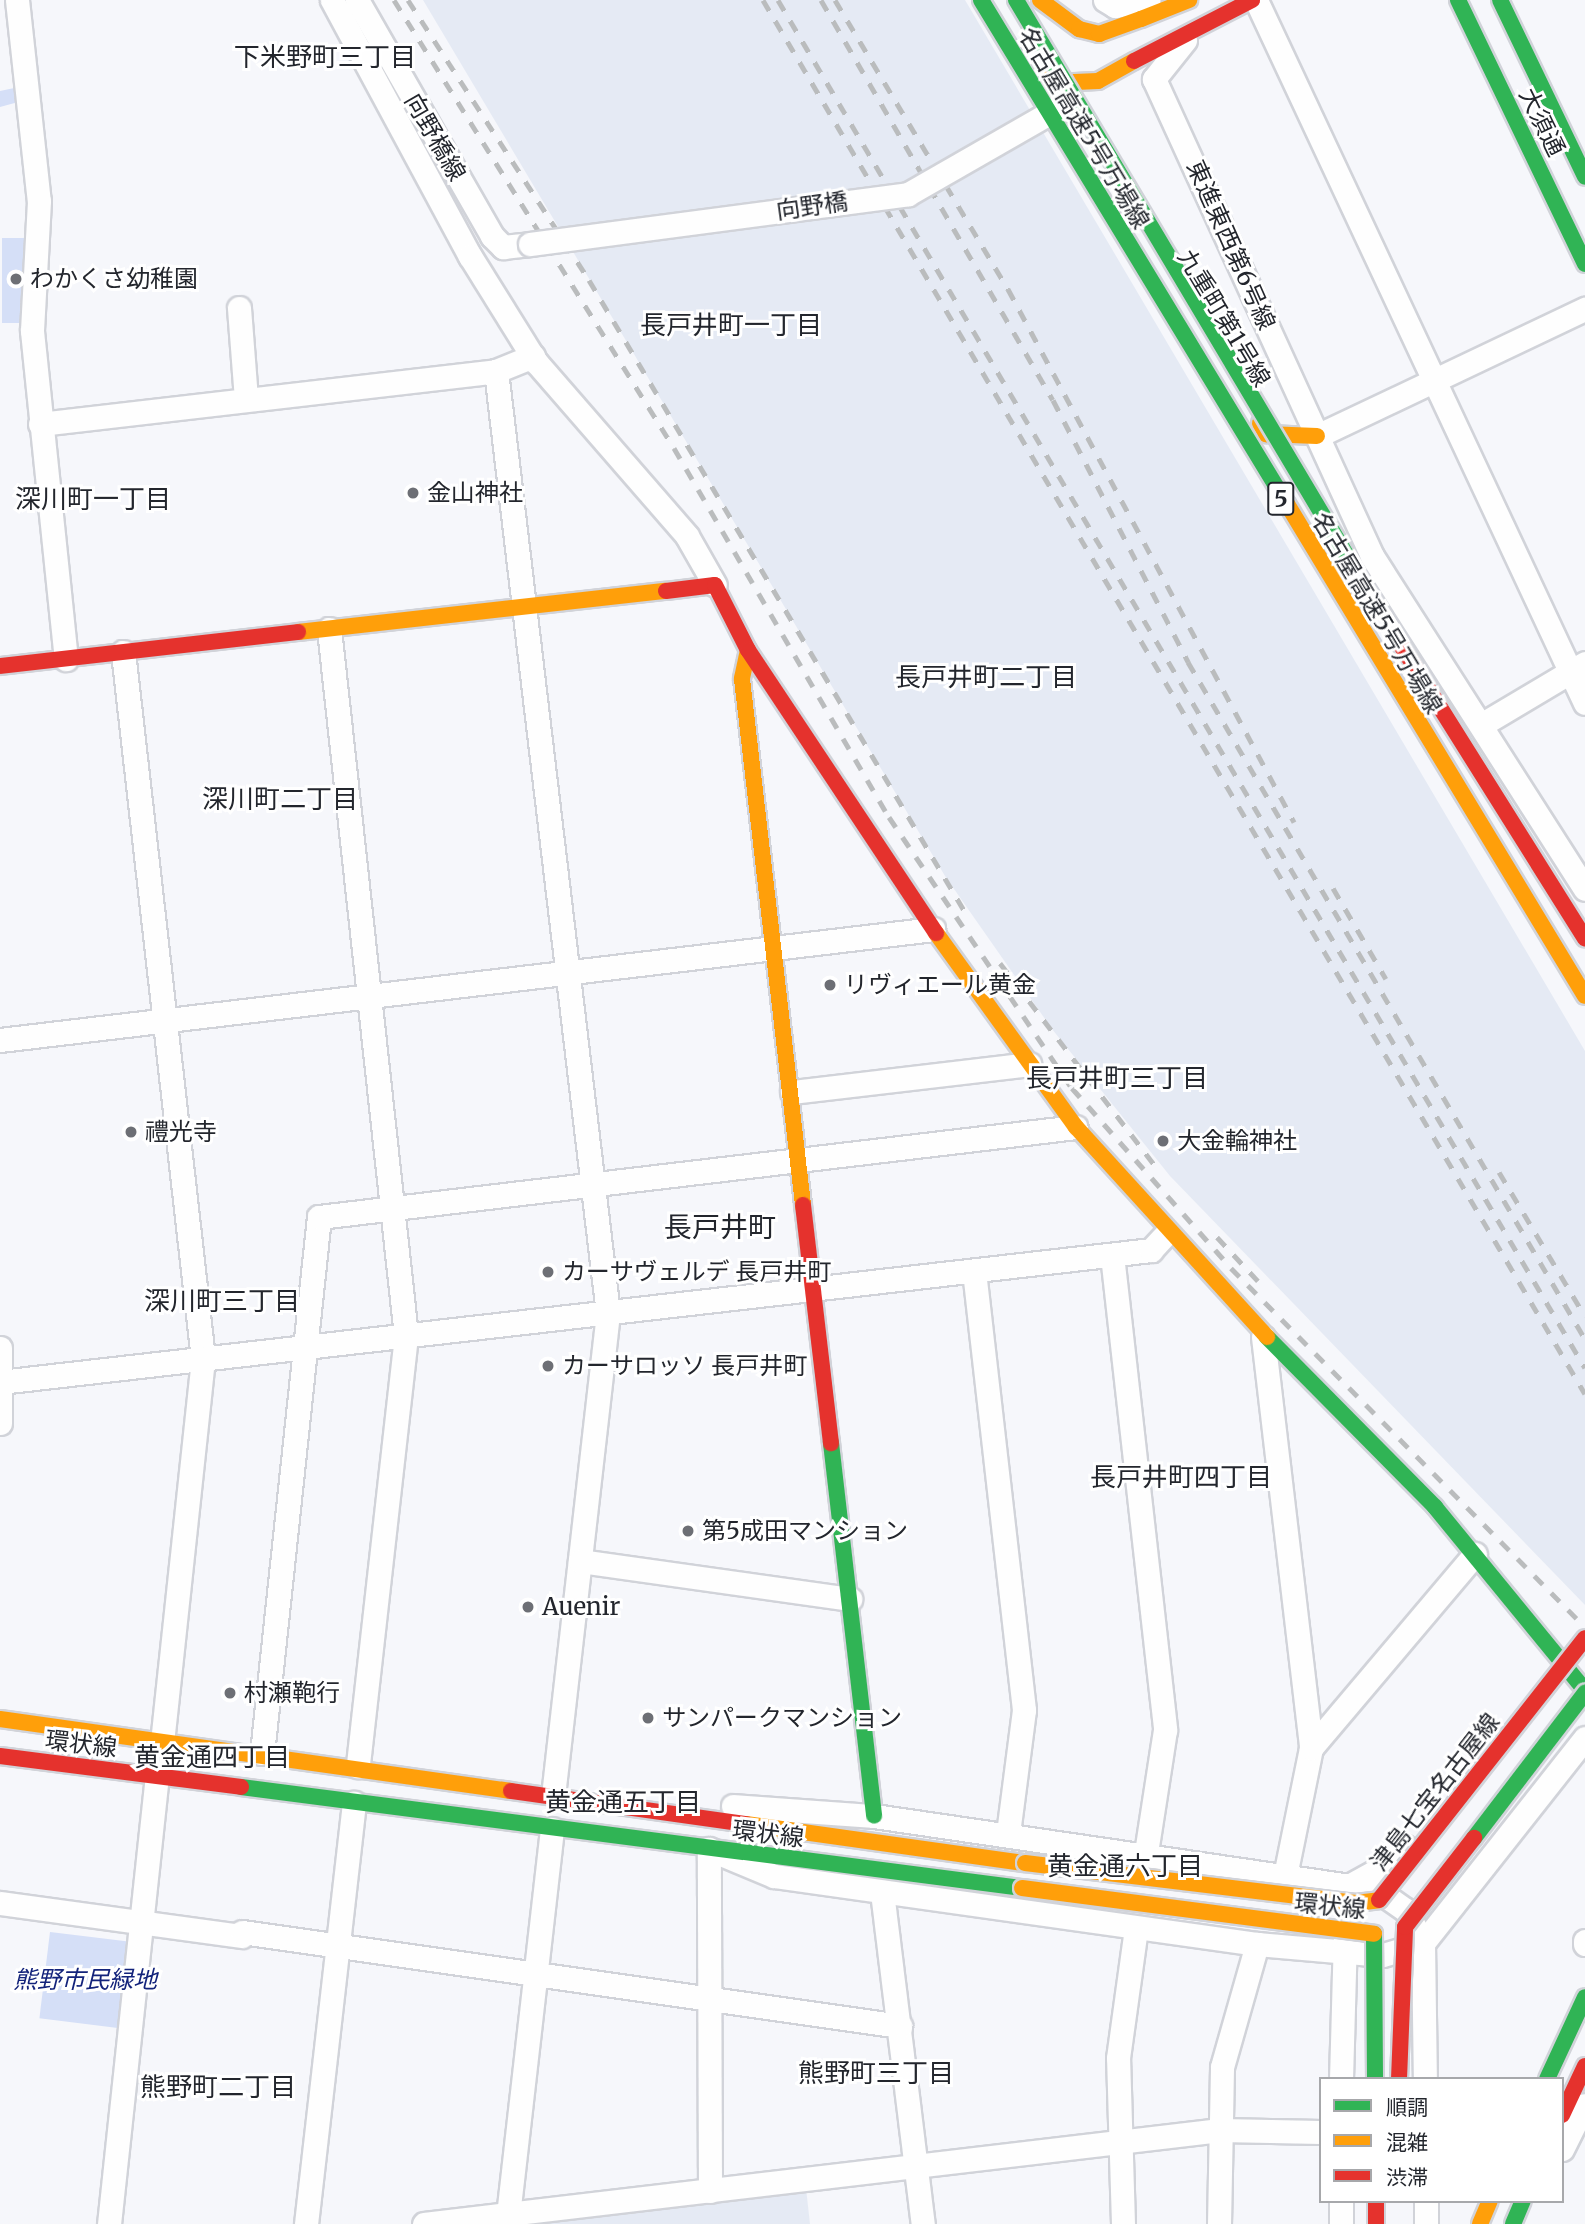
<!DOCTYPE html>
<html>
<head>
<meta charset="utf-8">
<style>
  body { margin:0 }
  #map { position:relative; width:1585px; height:2224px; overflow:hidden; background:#f6f7fb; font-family:Merriweather,"Noto Sans JP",serif }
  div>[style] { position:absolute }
  .built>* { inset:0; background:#e5eaf4 }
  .green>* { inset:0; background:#d5dff7; transform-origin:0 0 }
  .roads { filter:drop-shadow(2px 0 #d1d3d9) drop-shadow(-2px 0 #d1d3d9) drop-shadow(0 2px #d1d3d9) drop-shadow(0 -2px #d1d3d9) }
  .street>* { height:23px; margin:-11.5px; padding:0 11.5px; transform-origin:11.5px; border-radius:11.5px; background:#fefefe }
  .fast>* { height:16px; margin:-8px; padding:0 8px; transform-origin:8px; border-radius:8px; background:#30b455 }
  .slow>* { height:16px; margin:-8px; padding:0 8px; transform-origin:8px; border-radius:8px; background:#ff9f0a }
  .jam>* { height:16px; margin:-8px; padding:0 8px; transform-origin:8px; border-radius:8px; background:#e5322d }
  .rail>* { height:5px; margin-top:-2.5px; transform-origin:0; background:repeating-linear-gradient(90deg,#babcbd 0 12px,transparent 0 24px) }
  .bridges { filter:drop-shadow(2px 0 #d1d3d9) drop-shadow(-2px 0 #d1d3d9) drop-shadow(0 2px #d1d3d9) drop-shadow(0 -2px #d1d3d9) }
  .street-bridge>* { height:23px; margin:-11.5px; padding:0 11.5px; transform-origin:11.5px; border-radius:11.5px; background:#fefefe }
  .fast-bridge>* { height:16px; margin:-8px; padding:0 8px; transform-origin:8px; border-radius:8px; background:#30b455 }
  .slow-bridge>* { height:16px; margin:-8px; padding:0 8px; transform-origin:8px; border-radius:8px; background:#ff9f0a }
  .jam-bridge>* { height:16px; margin:-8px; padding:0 8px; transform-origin:8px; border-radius:8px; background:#e5322d }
  .dots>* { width:19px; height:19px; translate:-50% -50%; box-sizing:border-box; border:4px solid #fff; border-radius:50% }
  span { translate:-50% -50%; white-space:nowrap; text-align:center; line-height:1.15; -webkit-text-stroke:6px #fff; paint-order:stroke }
  .shield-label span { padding:2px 5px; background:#fff; border:2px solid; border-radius:5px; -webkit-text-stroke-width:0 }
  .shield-label { font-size:23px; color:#23262d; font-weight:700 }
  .street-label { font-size:24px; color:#23262d }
  .poi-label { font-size:24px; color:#23262d }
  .left { translate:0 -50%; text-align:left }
  .park-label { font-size:24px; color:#13237b; font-style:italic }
  .neighbourhood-label { font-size:26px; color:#23262d }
  .quarter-label { font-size:28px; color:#23262d }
  .legend { position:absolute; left:1319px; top:2077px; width:245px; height:126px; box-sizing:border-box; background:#fff; border:2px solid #a7a8ab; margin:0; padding:9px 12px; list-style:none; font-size:21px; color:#23262d }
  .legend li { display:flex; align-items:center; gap:14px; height:35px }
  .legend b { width:35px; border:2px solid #a7a8ab }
</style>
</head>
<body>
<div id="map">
  <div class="built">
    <i style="clip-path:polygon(423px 0,965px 0,1585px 1051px,1585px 1605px,1170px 1176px,1052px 1029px,945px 876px)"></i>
    <i style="clip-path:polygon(806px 2188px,810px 2224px,512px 2224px)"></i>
  </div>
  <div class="green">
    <i style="clip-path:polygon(19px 87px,22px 101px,0 107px,0 91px)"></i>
    <i style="left:2px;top:238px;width:27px;height:85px"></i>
    <i style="left:50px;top:1932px;width:81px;height:87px;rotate:7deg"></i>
  </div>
  <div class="roads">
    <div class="street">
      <i style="left:17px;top:0;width:202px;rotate:83.8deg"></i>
      <i style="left:39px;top:201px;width:130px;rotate:93.1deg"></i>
      <i style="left:32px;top:331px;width:330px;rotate:84.1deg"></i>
      <i style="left:332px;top:0;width:291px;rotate:61.7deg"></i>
      <i style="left:470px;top:256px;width:125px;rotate:58.1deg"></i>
      <i style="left:536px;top:362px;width:230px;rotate:49deg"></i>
      <i style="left:687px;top:536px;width:56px;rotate:60.3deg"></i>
      <i style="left:357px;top:0;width:272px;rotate:60.2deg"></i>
      <i style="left:492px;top:236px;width:16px;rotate:45deg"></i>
      <i style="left:503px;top:247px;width:27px;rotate:-6deg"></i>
      <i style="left:1105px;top:0;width:12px;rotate:31deg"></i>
      <i style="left:1115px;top:6px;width:34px;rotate:-10deg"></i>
      <i style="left:1256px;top:0;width:776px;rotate:64.92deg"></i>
      <i style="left:1185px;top:40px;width:50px;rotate:128.5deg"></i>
      <i style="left:1154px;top:79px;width:524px;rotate:65.44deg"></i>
      <i style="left:1372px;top:556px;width:395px;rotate:57.4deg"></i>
      <i style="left:239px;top:308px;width:91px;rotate:85.6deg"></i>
      <i style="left:496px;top:371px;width:949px;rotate:83.22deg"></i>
      <i style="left:608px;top:1313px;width:483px;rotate:96.5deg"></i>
      <i style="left:40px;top:424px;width:459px;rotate:-6.6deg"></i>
      <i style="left:496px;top:371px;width:40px;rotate:-22deg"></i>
      <i style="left:1317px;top:436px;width:297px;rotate:-25.4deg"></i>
      <i style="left:329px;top:629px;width:711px;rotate:83.78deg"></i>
      <i style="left:406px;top:1336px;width:433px;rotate:96.4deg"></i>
      <i style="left:123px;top:652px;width:712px;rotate:83.54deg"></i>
      <i style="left:203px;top:1359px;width:383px;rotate:96.1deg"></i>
      <i style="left:1481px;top:725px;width:121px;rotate:-30.8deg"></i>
      <i style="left:0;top:1040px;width:940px;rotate:-6.78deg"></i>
      <i style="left:792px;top:1092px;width:239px;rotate:-6.7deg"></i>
      <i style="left:1112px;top:1255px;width:478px;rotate:83.6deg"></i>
      <i style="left:1165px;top:1730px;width:124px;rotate:98.8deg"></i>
      <i style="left:974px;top:1271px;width:442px;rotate:83.5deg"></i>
      <i style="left:1024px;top:1710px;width:125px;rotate:97.4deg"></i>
      <i style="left:1263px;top:1337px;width:414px;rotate:83.3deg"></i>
      <i style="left:1311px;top:1748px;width:126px;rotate:101.5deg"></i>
      <i style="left:0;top:1348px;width:75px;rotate:90deg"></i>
      <i style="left:0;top:1382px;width:1159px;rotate:-6.54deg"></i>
      <i style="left:1151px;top:1250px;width:22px;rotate:-47deg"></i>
      <i style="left:580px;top:1561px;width:273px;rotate:8deg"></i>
      <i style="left:1311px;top:1748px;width:254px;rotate:-49.8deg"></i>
      <i style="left:262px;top:1753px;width:539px;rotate:-83.93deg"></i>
      <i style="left:319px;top:1217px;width:762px;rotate:-6.78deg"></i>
      <i style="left:733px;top:1806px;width:141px;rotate:4.1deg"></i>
      <i style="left:874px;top:1816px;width:508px;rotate:8.37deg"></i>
      <i style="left:1377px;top:1890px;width:35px;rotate:35deg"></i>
      <i style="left:1406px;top:1910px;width:37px;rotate:63deg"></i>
      <i style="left:1423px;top:1943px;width:136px;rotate:89.2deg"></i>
      <i style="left:552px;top:1829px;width:388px;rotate:96.5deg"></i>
      <i style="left:508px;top:2214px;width:717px;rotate:-6.73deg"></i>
      <i style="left:1220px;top:2130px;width:101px;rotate:1.1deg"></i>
      <i style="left:1354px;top:1883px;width:43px;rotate:-28.9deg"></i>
      <i style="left:1392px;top:1862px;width:20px;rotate:-53deg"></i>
      <i style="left:882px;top:1892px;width:335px;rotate:83deg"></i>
      <i style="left:0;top:1903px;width:244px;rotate:7.8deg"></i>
      <i style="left:242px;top:1932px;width:665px;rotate:8.13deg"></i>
      <i style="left:1585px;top:1941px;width:3px;rotate:90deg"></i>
      <i style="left:1341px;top:2079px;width:141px;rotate:-88.4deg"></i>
      <i style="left:1562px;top:2149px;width:49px;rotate:-63.4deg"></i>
      <i style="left:710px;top:2191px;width:342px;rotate:-90.2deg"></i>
      <i style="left:709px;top:1849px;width:70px;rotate:22.6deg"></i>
      <i style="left:774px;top:1876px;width:488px;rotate:8deg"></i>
      <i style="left:1257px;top:1944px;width:126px;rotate:5deg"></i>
      <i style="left:1383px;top:1955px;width:42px;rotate:-16.7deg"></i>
      <i style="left:1423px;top:1943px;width:261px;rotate:-51.7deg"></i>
      <i style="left:1341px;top:2201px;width:23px;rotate:90deg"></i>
      <i style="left:1426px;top:2201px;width:23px;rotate:90deg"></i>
      <i style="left:109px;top:2224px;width:450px;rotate:-83.9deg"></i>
      <i style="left:306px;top:2224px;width:424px;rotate:-83.5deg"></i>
      <i style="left:424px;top:2224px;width:85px;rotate:-6.8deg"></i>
      <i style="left:1123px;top:2224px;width:166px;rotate:-91.7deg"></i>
      <i style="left:1118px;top:2058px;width:131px;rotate:-82.1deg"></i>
      <i style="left:1219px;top:2224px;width:157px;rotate:-88.9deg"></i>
      <i style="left:1222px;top:2067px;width:128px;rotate:-74.1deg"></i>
    </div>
    <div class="fast">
      <i style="left:1458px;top:0;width:293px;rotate:64.3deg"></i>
      <i style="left:1500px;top:0;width:196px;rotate:64.3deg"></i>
      <i style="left:1267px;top:1337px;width:239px;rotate:45.3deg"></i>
      <i style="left:1435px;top:1507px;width:237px;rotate:50.7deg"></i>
      <i style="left:831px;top:1443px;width:375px;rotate:83.4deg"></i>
      <i style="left:241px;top:1787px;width:788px;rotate:7.37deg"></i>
      <i style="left:1547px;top:2079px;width:90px;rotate:-65.1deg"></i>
      <i style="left:1513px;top:2224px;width:25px;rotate:-67deg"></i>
    </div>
    <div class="slow">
      <i style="left:1040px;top:0;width:49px;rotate:36.6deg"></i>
      <i style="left:1079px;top:29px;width:21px;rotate:14deg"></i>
      <i style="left:1099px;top:34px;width:45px;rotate:-19.7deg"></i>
      <i style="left:1141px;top:19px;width:52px;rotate:-21.6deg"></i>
      <i style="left:1038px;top:75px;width:16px;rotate:30deg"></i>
      <i style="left:1052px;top:83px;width:46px;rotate:-2.5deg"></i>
      <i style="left:1098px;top:81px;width:41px;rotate:-29.1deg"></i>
      <i style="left:1260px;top:423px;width:13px;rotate:61deg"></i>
      <i style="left:1266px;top:434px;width:51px;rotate:2.2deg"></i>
      <i style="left:298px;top:632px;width:370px;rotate:-6.4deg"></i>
      <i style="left:748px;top:650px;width:30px;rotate:102deg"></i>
      <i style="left:742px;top:679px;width:530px;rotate:83.38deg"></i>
      <i style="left:936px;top:933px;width:239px;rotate:54.2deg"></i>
      <i style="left:1076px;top:1127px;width:284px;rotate:47.7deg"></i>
      <i style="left:0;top:1719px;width:516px;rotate:8.02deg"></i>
      <i style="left:746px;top:1824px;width:282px;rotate:8deg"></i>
      <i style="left:1480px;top:2224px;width:25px;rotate:-67deg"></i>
    </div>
    <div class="jam">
      <i style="left:1134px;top:61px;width:133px;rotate:-27.3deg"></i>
      <i style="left:666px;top:591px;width:49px;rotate:-7deg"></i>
      <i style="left:715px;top:585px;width:73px;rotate:63.1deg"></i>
      <i style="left:748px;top:650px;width:340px;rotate:56.4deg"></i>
      <i style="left:0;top:666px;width:300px;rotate:-6.5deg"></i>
      <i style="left:803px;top:1205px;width:240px;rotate:83.3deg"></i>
      <i style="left:0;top:1756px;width:243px;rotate:7.3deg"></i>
      <i style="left:511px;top:1791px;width:237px;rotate:8deg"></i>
      <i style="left:1562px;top:2115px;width:54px;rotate:-64.9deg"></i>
      <i style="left:1376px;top:2201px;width:23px;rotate:90deg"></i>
    </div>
  </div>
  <div class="rail">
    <i style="left:394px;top:0;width:528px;rotate:57.99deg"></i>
    <i style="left:674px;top:448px;width:427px;rotate:59.8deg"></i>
    <i style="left:889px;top:817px;width:327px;rotate:56deg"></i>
    <i style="left:1072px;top:1088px;width:240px;rotate:48.5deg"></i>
    <i style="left:1231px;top:1268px;width:504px;rotate:45.4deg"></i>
    <i style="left:408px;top:0;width:333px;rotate:57.1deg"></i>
    <i style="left:589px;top:280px;width:741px;rotate:59.25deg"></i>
    <i style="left:763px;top:0;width:1618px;rotate:59.47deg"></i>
    <i style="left:778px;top:0;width:1588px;rotate:59.46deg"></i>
    <i style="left:821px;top:0;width:462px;rotate:59.9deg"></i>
    <i style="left:1053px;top:400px;width:295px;rotate:62.7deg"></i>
    <i style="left:1188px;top:662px;width:785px;rotate:59.61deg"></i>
    <i style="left:835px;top:0;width:337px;rotate:59.1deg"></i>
    <i style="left:1008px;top:289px;width:605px;rotate:61.78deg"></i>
    <i style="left:1333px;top:888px;width:105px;rotate:59.8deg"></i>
    <i style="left:1000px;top:963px;width:255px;rotate:52.6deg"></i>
    <i style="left:1499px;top:1172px;width:168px;rotate:59.2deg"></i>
    <i style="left:1217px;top:1237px;width:60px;rotate:47deg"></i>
  </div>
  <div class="bridges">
    <div class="street-bridge">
      <i style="left:530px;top:244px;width:381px;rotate:-7.5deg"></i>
      <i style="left:908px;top:194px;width:175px;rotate:-29.8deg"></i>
    </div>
    <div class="fast-bridge">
      <i style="left:981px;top:0;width:590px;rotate:58.74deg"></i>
      <i style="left:1016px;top:0;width:653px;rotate:59.23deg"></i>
      <i style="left:1474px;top:1838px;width:183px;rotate:-52.6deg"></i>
      <i style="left:1374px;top:1934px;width:145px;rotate:89.6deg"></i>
    </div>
    <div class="slow-bridge">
      <i style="left:1287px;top:504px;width:575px;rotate:58.8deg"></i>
      <i style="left:1025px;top:1863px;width:333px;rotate:6.9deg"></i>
      <i style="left:1356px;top:1903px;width:23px;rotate:-7deg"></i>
      <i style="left:1022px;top:1888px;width:355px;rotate:7.4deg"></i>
    </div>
    <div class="jam-bridge">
      <i style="left:1399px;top:642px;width:350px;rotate:57.9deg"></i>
      <i style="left:1379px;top:1900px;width:333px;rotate:-51.8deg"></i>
      <i style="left:1399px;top:2079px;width:152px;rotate:-87.7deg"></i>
      <i style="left:1405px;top:1927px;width:113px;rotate:-52.2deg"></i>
    </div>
  </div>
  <div class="dots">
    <i style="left:16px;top:279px;background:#6d6f75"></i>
    <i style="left:413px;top:493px;background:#6d6f75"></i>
    <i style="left:830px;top:985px;background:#6d6f75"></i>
    <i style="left:131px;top:1132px;background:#6d6f75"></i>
    <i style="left:1163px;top:1141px;background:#6d6f75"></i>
    <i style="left:548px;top:1272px;background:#6d6f75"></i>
    <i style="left:548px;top:1366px;background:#6d6f75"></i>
    <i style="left:688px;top:1531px;background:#6d6f75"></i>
    <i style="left:528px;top:1607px;background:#6d6f75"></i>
    <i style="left:230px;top:1693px;background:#6d6f75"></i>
    <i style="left:648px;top:1718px;background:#6d6f75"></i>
  </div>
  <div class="shield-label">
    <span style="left:1281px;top:499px">5</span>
  </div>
  <div class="street-label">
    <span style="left:1542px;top:122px;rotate:64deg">大須通</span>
    <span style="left:1084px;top:128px;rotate:59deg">名古屋高速5号万場線</span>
    <span style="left:435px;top:137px;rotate:60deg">向野橋線</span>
    <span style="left:812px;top:206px;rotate:-8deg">向野橋</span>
    <span style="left:1231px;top:245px;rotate:66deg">東進東西第6号線</span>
    <span style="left:1224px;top:318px;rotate:59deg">九重町第1号線</span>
    <span style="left:1377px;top:613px;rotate:59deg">名古屋高速5号万場線</span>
    <span style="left:81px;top:1744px;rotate:7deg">環状線</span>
    <span style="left:1435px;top:1792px;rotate:-52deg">津島七宝名古屋線</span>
    <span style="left:768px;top:1834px;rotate:7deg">環状線</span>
    <span style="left:1330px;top:1906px;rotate:6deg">環状線</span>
  </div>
  <div class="poi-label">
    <span class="left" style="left:30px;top:279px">わかくさ幼稚園</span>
    <span class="left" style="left:427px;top:493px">金山神社</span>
    <span class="left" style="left:844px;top:985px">リヴィエール黄金</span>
    <span class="left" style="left:145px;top:1132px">禮光寺</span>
    <span class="left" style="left:1177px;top:1141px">大金輪神社</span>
    <span class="left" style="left:562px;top:1272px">カーサヴェルデ 長戸井町</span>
    <span class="left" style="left:562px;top:1366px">カーサロッソ 長戸井町</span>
    <span class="left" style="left:702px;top:1531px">第5成田マンション</span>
    <span class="left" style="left:542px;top:1607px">Auenir</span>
    <span class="left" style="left:244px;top:1693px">村瀬鞄行</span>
    <span class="left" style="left:662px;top:1718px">サンパークマンション</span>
  </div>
  <div class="park-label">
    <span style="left:85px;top:1980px">熊野市民緑地</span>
  </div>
  <div class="neighbourhood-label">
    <span style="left:325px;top:57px">下米野町三丁目</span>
    <span style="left:731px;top:325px">長戸井町一丁目</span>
    <span style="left:93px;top:499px">深川町一丁目</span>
    <span style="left:986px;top:677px">長戸井町二丁目</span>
    <span style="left:280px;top:799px">深川町二丁目</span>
    <span style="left:1117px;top:1078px">長戸井町三丁目</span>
    <span style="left:222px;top:1301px">深川町三丁目</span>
    <span style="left:1181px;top:1477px">長戸井町四丁目</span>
    <span style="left:212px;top:1757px">黄金通四丁目</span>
    <span style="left:623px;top:1802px">黄金通五丁目</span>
    <span style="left:1125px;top:1866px">黄金通六丁目</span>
    <span style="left:876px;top:2073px">熊野町三丁目</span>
    <span style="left:218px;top:2087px">熊野町二丁目</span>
  </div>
  <div class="quarter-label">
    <span style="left:720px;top:1227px">長戸井町</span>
  </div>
  <ul class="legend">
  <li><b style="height:9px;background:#30b455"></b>順調</li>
  <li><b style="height:9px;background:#ff9f0a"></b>混雑</li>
  <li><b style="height:9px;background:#e5322d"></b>渋滞</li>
  </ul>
</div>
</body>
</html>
